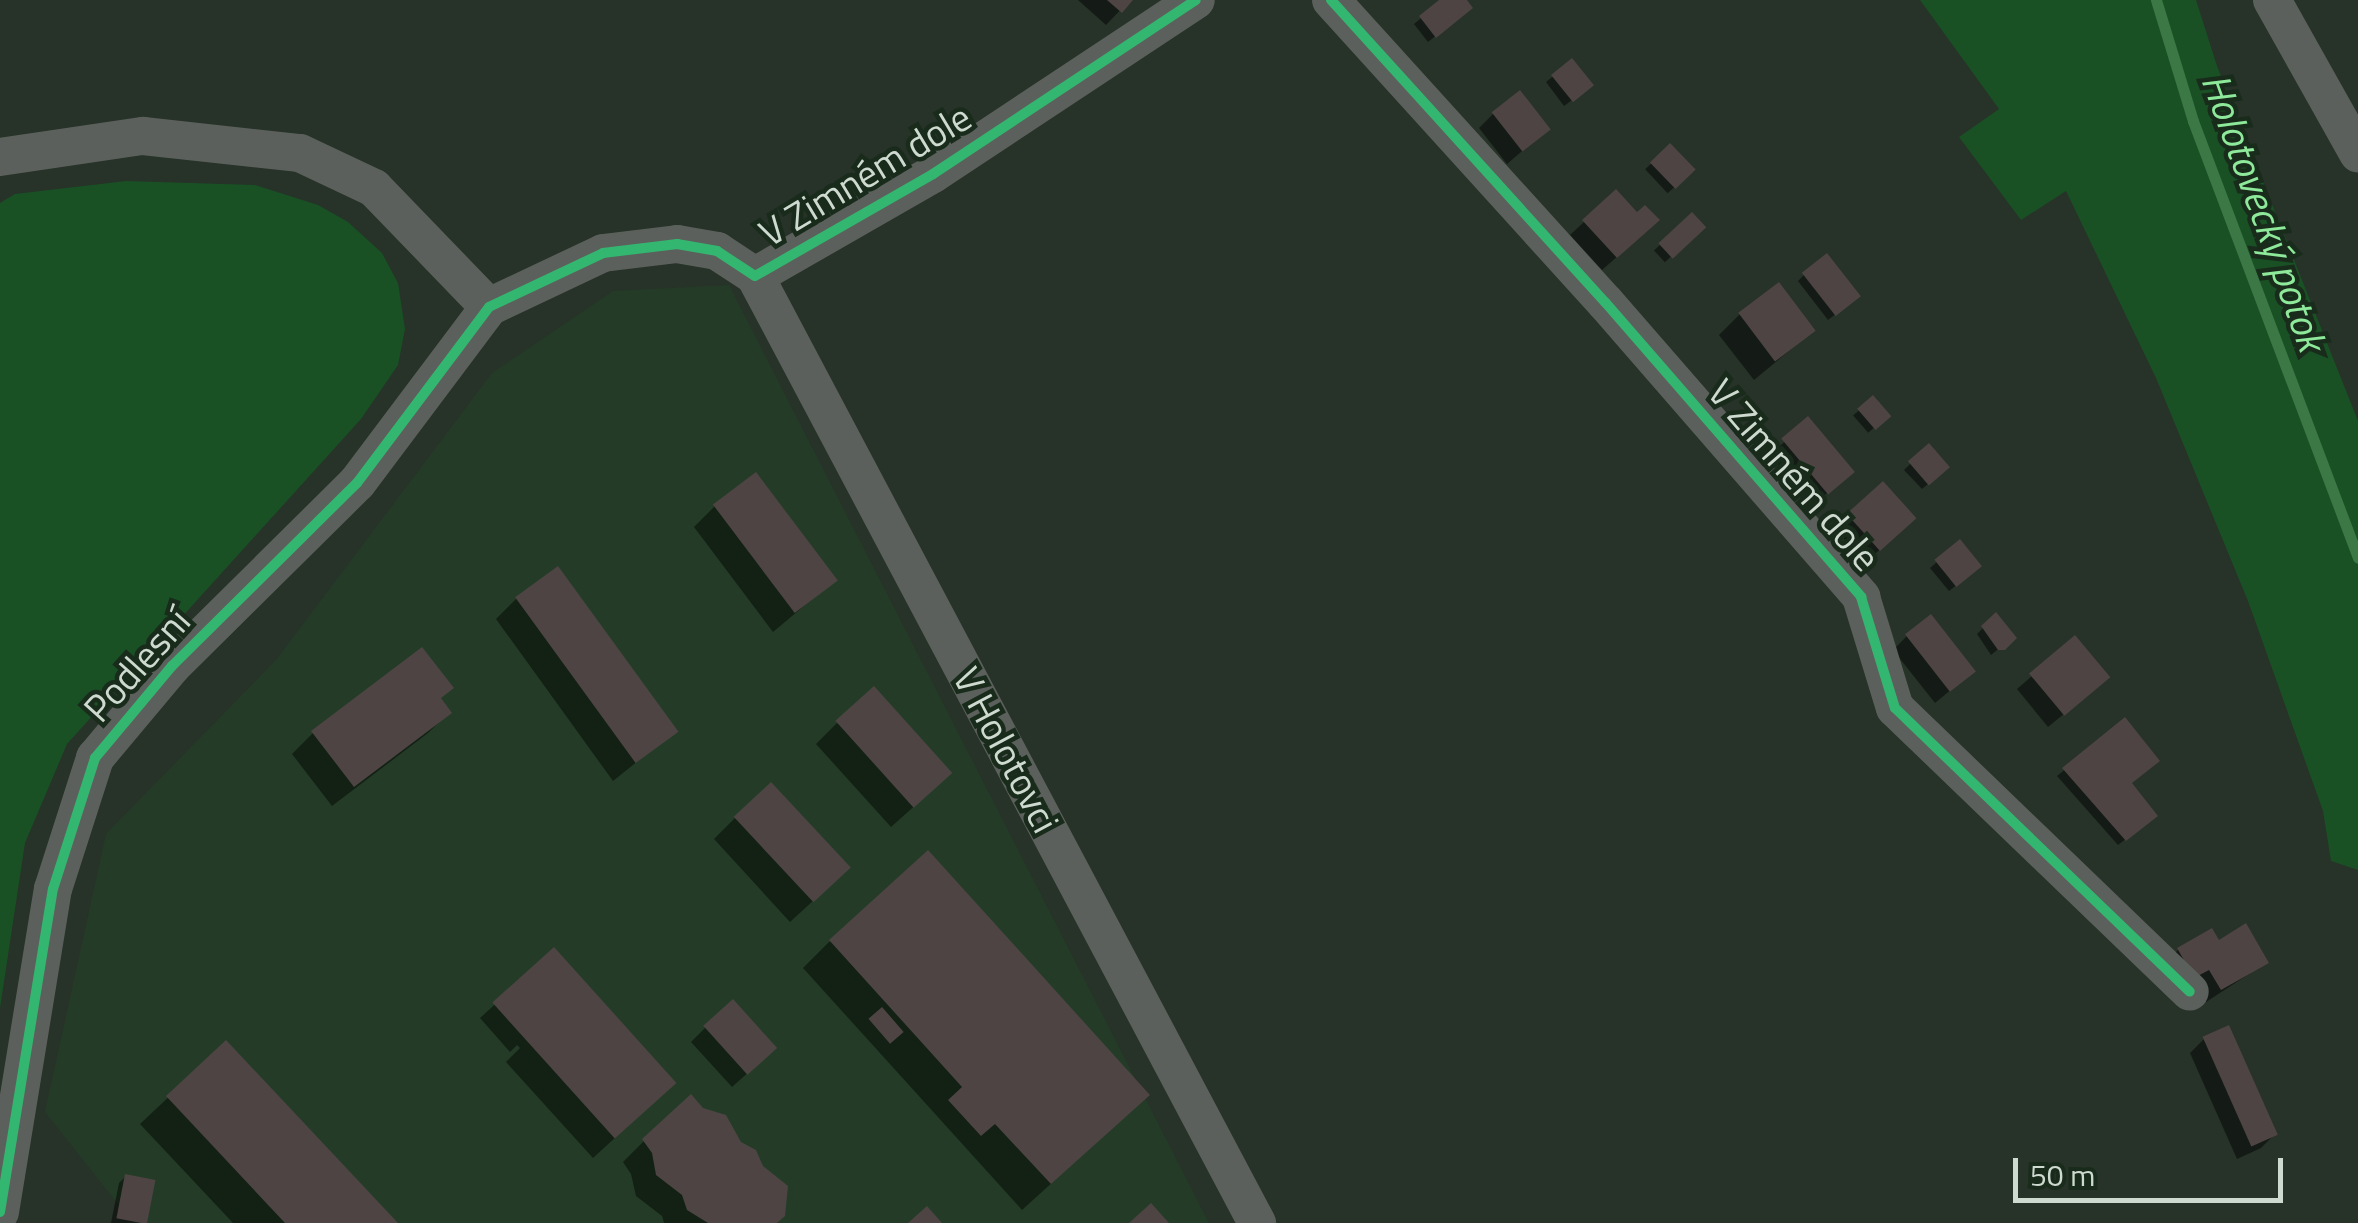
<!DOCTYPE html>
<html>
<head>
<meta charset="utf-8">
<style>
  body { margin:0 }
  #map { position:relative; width:2358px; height:1223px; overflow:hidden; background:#273228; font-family:"Titillium Web",sans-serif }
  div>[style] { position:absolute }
  .built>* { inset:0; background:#243c27 }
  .green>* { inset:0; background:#195125 }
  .shadow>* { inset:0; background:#0007; transform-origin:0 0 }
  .stream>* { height:11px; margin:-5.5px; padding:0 5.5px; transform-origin:5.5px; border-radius:5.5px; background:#3b7845 }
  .building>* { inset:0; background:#4d4443; transform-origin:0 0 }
  .street>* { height:38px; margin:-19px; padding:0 19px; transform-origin:19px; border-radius:19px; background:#5c605c }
  .cycleway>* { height:10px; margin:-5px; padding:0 5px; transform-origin:5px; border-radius:5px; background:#33b770 }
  span { translate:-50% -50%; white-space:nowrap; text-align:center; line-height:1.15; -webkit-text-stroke:9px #192c1c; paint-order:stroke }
  .street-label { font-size:38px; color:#cedacf }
  .water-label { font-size:40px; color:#8ee99b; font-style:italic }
  .scale { position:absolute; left:2013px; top:1158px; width:270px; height:45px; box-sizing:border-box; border:5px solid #cedacf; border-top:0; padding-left:12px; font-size:30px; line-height:35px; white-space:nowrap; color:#cedacf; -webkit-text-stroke:8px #192c1c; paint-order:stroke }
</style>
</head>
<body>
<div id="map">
  <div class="built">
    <i style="clip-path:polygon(729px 285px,1209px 1223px,133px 1223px,45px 1112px,106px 834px,276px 660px,492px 373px,613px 291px)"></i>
  </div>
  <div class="green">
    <i style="clip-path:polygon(1920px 0,2196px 0,2217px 66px,2358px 421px,2358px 870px,2331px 861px,2323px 811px,2248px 601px,2156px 378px,2066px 191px,2021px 220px,1959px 137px,1999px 109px)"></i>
    <i style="clip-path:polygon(126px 181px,255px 185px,318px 205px,348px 222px,382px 253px,398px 283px,405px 329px,398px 365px,361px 419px,67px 744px,25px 843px,0 1008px,0 203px,15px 194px)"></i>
  </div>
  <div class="shadow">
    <i style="clip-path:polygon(1078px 0,1130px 0,1106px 25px)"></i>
    <i style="clip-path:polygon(1443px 0,1463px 0,1463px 14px,1428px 42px,1414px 24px)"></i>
    <i style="clip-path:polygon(1572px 61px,1584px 91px,1564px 106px,1546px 82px)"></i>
    <i style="clip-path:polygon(1493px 114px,1548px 129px,1507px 164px,1479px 128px)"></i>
    <i style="left:1670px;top:146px;width:33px;height:34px;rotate:47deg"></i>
    <i style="left:1692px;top:215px;width:16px;height:52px;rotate:47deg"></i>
    <i style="clip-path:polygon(1584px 222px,1643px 234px,1602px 270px,1570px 235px)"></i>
    <i style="clip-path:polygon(1804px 275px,1851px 302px,1828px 320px,1798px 281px)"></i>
    <i style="clip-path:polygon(1740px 314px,1813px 331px,1754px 380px,1719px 335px)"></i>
    <i style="left:1872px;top:399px;width:23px;height:25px;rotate:49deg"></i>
    <i style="clip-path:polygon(1808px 420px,1846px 478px,1821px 498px,1809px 484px,1801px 491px,1770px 455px)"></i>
    <i style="clip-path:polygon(1929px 446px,1941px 473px,1922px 489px,1904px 470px)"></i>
    <i style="clip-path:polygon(715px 506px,834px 581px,773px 632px,694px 527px)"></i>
    <i style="clip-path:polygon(1848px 515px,1899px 532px,1865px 563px,1835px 529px)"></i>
    <i style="clip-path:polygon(1937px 562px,1973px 572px,1949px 591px,1930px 568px)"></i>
    <i style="clip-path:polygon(517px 598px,674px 732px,613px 781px,496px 619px)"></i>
    <i style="clip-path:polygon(1996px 615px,2013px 637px,1991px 655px,1977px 634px)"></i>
    <i style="clip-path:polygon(1907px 636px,1958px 684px,1935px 703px,1893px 650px)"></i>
    <i style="clip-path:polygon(2075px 639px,2093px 690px,2048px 727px,2017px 689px)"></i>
    <i style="clip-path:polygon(439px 700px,449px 713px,428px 733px,332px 806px,292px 754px,313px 733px)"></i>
    <i style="clip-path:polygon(2125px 721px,2129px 784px,2148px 822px,2118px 845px,2057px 776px)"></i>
    <i style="clip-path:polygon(837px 723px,928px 794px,891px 827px,816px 744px)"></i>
    <i style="clip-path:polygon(735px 818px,826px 889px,790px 922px,714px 839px)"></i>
    <i style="clip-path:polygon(830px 941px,1120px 1121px,1022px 1210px,803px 968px)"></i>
    <i style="clip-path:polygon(2218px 944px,2266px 963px,2206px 1002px,2172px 956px,2178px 950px)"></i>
    <i style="clip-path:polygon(554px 951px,653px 1103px,593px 1158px,506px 1062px,520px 1048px,517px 1045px,510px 1052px,480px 1018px)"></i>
    <i style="clip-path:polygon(705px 1028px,760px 1062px,732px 1087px,691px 1042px)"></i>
    <i style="clip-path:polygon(2204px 1039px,2275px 1134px,2261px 1148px,2237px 1159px,2190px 1053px)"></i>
    <i style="clip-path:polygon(226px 1043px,395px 1223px,233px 1223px,140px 1124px)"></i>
    <i style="clip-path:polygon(644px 1141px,774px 1223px,664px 1223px,662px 1216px,636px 1196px,631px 1174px,623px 1162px)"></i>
    <i style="clip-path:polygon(126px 1176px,152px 1182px,143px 1223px,111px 1223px,119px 1183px)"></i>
  </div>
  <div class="stream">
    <i style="left:2156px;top:0;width:127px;rotate:73deg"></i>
    <i style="left:2193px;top:121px;width:467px;rotate:69.3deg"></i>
  </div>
  <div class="building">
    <i style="clip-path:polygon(1107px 0,1133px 0,1122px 13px)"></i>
    <i style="clip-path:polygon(1439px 0,1467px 0,1473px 8px,1436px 38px,1419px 16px)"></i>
    <i style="left:1572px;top:58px;width:35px;height:27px;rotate:51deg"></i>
    <i style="left:1520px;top:90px;width:50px;height:36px;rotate:52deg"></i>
    <i style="left:1670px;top:143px;width:37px;height:28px;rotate:46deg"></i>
    <i style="clip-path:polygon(1616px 189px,1637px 212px,1645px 205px,1660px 220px,1617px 258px,1582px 220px)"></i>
    <i style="left:1692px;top:212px;width:21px;height:46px;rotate:47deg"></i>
    <i style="left:1827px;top:253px;width:55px;height:32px;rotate:52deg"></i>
    <i style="left:1779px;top:282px;width:61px;height:51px;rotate:53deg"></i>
    <i style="left:1873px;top:395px;width:28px;height:21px;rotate:49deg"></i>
    <i style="left:1808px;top:416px;width:73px;height:35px;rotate:50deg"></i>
    <i style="left:1929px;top:443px;width:32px;height:28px;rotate:49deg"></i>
    <i style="left:756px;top:472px;width:136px;height:54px;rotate:53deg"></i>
    <i style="left:1883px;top:481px;width:50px;height:49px;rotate:48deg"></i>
    <i style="left:1960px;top:539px;width:35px;height:33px;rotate:51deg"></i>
    <i style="left:558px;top:566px;width:205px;height:53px;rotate:54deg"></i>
    <i style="clip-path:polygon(1996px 612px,2017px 638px,2005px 650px,1998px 650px,1981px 626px)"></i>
    <i style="left:1931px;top:614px;width:73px;height:33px;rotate:52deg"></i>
    <i style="left:2075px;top:635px;width:55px;height:60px;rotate:50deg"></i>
    <i style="clip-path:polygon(422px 647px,454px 688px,441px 698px,452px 713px,354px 787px,311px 731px)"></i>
    <i style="left:874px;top:686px;width:117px;height:52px;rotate:48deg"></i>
    <i style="clip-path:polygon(2125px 717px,2160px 761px,2132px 783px,2158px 816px,2126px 841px,2062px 768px)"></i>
    <i style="left:771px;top:782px;width:117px;height:51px;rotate:47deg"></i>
    <i style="clip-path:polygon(928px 850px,1150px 1095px,1051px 1184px,995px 1124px,981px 1136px,948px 1100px,962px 1087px,829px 940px)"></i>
    <i style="clip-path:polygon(2246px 923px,2269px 963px,2221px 990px,2209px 970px,2194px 978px,2177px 948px,2212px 928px,2219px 940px)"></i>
    <i style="left:554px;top:947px;width:183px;height:83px;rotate:48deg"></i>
    <i style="left:733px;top:999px;width:66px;height:40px;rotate:48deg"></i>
    <i style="left:882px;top:1007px;width:33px;height:18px;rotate:49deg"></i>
    <i style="left:2229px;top:1025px;width:120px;height:29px;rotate:66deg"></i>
    <i style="clip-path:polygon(226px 1040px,398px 1223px,285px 1223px,166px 1096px)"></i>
    <i style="clip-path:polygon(691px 1094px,703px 1108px,726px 1115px,741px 1142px,756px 1150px,763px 1166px,788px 1186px,785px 1216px,777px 1223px,708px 1223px,687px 1210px,682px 1195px,656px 1175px,652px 1153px,642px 1139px)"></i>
    <i style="left:125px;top:1174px;width:31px;height:45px;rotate:11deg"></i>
    <i style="clip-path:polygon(1151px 1203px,1169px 1223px,1129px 1223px)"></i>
    <i style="clip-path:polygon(927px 1206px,942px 1223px,908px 1223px)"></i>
  </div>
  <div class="street">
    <i style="left:1331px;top:0;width:408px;rotate:47.8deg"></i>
    <i style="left:1605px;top:302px;width:391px;rotate:49deg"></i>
    <i style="left:1861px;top:597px;width:116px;rotate:73deg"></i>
    <i style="left:1895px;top:708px;width:409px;rotate:43.9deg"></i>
    <i style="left:2272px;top:0;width:176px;rotate:60.7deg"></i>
    <i style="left:0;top:157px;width:145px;rotate:-8.4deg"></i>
    <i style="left:143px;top:136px;width:158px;rotate:6.2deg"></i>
    <i style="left:300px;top:153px;width:82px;rotate:25.3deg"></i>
    <i style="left:374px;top:188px;width:165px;rotate:46deg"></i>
    <i style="left:755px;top:276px;width:205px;rotate:-29.8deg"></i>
    <i style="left:933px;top:174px;width:315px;rotate:-33.5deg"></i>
    <i style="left:489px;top:307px;width:126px;rotate:-25.3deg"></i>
    <i style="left:603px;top:253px;width:75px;rotate:-6.9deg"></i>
    <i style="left:677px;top:244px;width:41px;rotate:9.9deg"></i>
    <i style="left:717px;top:251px;width:45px;rotate:33.3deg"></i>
    <i style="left:755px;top:276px;width:1072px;rotate:62.07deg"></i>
    <i style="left:0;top:1212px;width:327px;rotate:-80.7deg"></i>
    <i style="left:53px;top:889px;width:138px;rotate:-72.2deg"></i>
    <i style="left:95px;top:758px;width:120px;rotate:-50.1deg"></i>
    <i style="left:172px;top:666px;width:260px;rotate:-44.7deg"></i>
    <i style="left:357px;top:483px;width:220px;rotate:-53.1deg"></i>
  </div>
  <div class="cycleway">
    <i style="left:1331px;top:0;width:408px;rotate:47.8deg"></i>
    <i style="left:1605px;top:302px;width:391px;rotate:49deg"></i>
    <i style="left:1861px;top:597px;width:116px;rotate:73deg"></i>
    <i style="left:1895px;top:708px;width:409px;rotate:43.9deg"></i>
    <i style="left:0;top:1212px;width:327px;rotate:-80.7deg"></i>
    <i style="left:53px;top:889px;width:138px;rotate:-72.2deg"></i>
    <i style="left:95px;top:758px;width:120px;rotate:-50.1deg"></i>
    <i style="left:172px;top:666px;width:260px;rotate:-44.7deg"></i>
    <i style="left:357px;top:483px;width:220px;rotate:-53.1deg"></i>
    <i style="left:489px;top:307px;width:126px;rotate:-25.3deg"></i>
    <i style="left:603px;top:253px;width:75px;rotate:-6.9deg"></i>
    <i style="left:677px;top:244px;width:41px;rotate:9.9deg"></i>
    <i style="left:717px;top:251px;width:45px;rotate:33.3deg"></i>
    <i style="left:755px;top:276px;width:205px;rotate:-29.8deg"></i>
    <i style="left:933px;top:174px;width:315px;rotate:-33.5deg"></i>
  </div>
  <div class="street-label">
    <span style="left:865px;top:175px;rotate:-31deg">V Zimném dole</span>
    <span style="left:1794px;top:475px;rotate:49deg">V Zimném dole</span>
    <span style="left:137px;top:665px;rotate:-48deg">Podlesní</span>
    <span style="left:1006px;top:750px;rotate:62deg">V Holotovci</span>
  </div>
  <div class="water-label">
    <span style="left:2264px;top:212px;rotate:70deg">Holotovecký potok</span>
  </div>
  <div class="scale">50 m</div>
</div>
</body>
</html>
